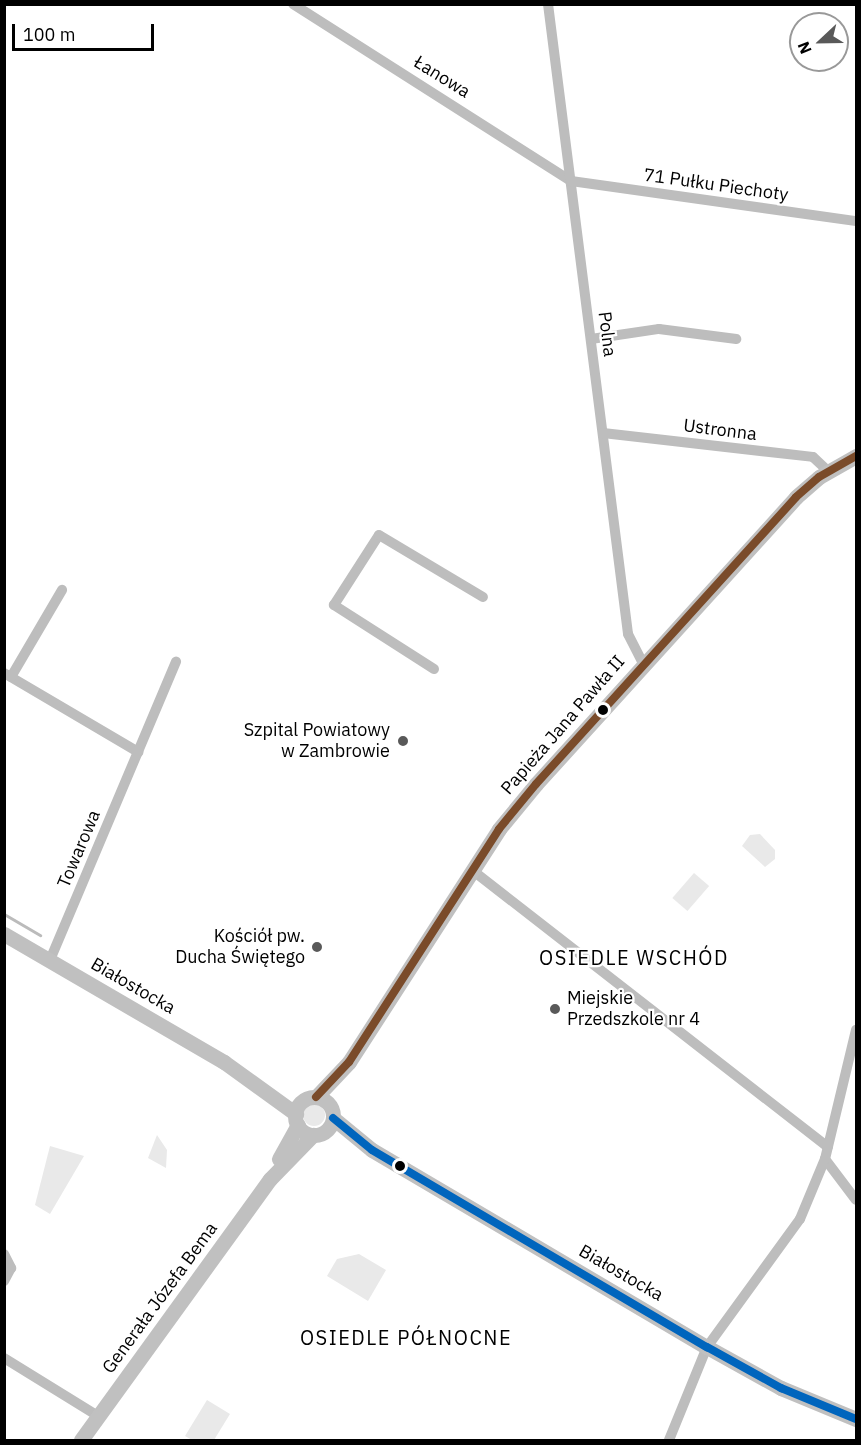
<!DOCTYPE html>
<html>
<head>
<meta charset="utf-8">
<style>
  body { margin:0 }
  #map { position:relative; width:861px; height:1445px; overflow:hidden; background:#fff; font-family:"IBM Plex Sans",sans-serif }
  div>[style] { position:absolute }
  .green>* { inset:0; background:#e9e9e9; transform-origin:0 0 }
  .round { border-radius:50% }
  .stream>* { height:3px; margin:-1.5px; padding:0 1.5px; transform-origin:1.5px; border-radius:1.5px; background:#bbb }
  .street>* { height:10px; margin:-5px; padding:0 5px; transform-origin:5px; border-radius:5px; background:#bdbdbd }
  .secondary>* { height:15px; margin:-7.5px; padding:0 7.5px; transform-origin:7.5px; border-radius:7.5px; background:#c0c0c0 }
  .secondary>.ring { margin:-7.5px; padding:0; box-sizing:content-box; background:none; border:15px solid #c0c0c0; border-radius:50% }
  .bus-1>* { height:8px; margin:-4px; padding:0 4px; transform-origin:4px; border-radius:4px; background:#7a4b2a }
  .bus-2>* { height:8px; margin:-4px; padding:0 4px; transform-origin:4px; border-radius:4px; background:#0065bd }
  .dots>* { width:16px; height:16px; translate:-50% -50%; box-sizing:border-box; border:3px solid #fff; border-radius:50% }
  span { translate:-50% -50%; white-space:nowrap; text-align:center; line-height:1.15; -webkit-text-stroke:4.5px #fff; paint-order:stroke }
  .street-label { font-size:18px; color:#000 }
  .poi-label { font-size:18px; color:#000 }
  .right { translate:-100% -50%; text-align:right }
  .left { translate:0 -50%; text-align:left }
  .neighbourhood-label { font-size:20px; color:#000; letter-spacing:1.5px }
  .frame { position:absolute; inset:0; border:6px solid #000; pointer-events:none }
  .north { position:absolute; left:789px; top:12px; width:60px; height:60px; box-sizing:border-box; background:#fff; border:2px solid #999; border-radius:50%; rotate:248deg; font-size:16px; font-weight:700; line-height:24px; text-align:center; color:#000 }
  .north::after { content:''; display:block; margin:auto; width:21px; height:27px; background:#595959; clip-path:polygon(50% 0,100% 100%,50% 72%,0 100%) }
  .scale { position:absolute; left:12px; top:24px; width:142px; height:27px; box-sizing:border-box; border:3px solid #000; border-top:0; padding-left:8px; font-size:18px; line-height:21px; white-space:nowrap; color:#000; -webkit-text-stroke:4px #fff; paint-order:stroke }
</style>
</head>
<body>
<div id="map">
  <div class="green">
    <i style="clip-path:polygon(760px 834px,775px 850px,775px 859px,765px 867px,742px 846px,750px 835px)"></i>
    <i style="left:694px;top:873px;width:20px;height:33px;rotate:41deg"></i>
    <i class="round" style="left:303px;top:1104px;width:22px;height:22px"></i>
    <i style="clip-path:polygon(157px 1135px,167px 1150px,166px 1168px,148px 1158px)"></i>
    <i style="clip-path:polygon(50px 1146px,84px 1156px,50px 1214px,35px 1205px)"></i>
    <i style="clip-path:polygon(359px 1254px,386px 1270px,368px 1301px,327px 1276px,337px 1259px)"></i>
    <i style="clip-path:polygon(207px 1400px,230px 1414px,214px 1440px,192px 1440px,185px 1436px)"></i>
  </div>
  <div class="stream">
    <i style="left:4px;top:914px;width:42px;rotate:30.3deg"></i>
  </div>
  <div class="street">
    <i style="left:293px;top:4px;width:330px;rotate:32.5deg"></i>
    <i style="left:548px;top:4px;width:635px;rotate:82.76deg"></i>
    <i style="left:628px;top:634px;width:34px;rotate:63deg"></i>
    <i style="left:571px;top:181px;width:288px;rotate:8deg"></i>
    <i style="left:591px;top:339px;width:69px;rotate:-8.4deg"></i>
    <i style="left:659px;top:329px;width:78px;rotate:7.4deg"></i>
    <i style="left:603px;top:433px;width:211px;rotate:6.5deg"></i>
    <i style="left:813px;top:457px;width:21px;rotate:43deg"></i>
    <i style="left:434px;top:669px;width:119px;rotate:-147.4deg"></i>
    <i style="left:334px;top:605px;width:83px;rotate:-57.3deg"></i>
    <i style="left:379px;top:535px;width:121px;rotate:30.8deg"></i>
    <i style="left:4px;top:673px;width:156px;rotate:30.5deg"></i>
    <i style="left:11px;top:677px;width:101px;rotate:-59.6deg"></i>
    <i style="left:472px;top:870px;width:451px;rotate:37.9deg"></i>
    <i style="left:50px;top:960px;width:324px;rotate:-67.1deg"></i>
    <i style="left:825px;top:1159px;width:51px;rotate:52.9deg"></i>
    <i style="left:4px;top:1254px;width:16px;rotate:63deg"></i>
    <i style="left:11px;top:1268px;width:15px;rotate:118deg"></i>
    <i style="left:4px;top:1358px;width:110px;rotate:31.7deg"></i>
    <i style="left:669px;top:1440px;width:100px;rotate:-67.8deg"></i>
    <i style="left:707px;top:1347px;width:158px;rotate:-54deg"></i>
    <i style="left:800px;top:1219px;width:65px;rotate:-67.4deg"></i>
    <i style="left:825px;top:1159px;width:133px;rotate:-76.5deg"></i>
  </div>
  <div class="secondary">
    <i style="left:4px;top:934px;width:255px;rotate:30.2deg"></i>
    <i style="left:224px;top:1062px;width:89px;rotate:35.8deg"></i>
    <i style="left:316px;top:1097px;width:48px;rotate:-46.7deg"></i>
    <i style="left:349px;top:1062px;width:277px;rotate:-57.2deg"></i>
    <i style="left:499px;top:829px;width:58px;rotate:-50.6deg"></i>
    <i style="left:536px;top:784px;width:387px;rotate:-47.8deg"></i>
    <i style="left:796px;top:497px;width:30px;rotate:-41deg"></i>
    <i style="left:819px;top:477px;width:43px;rotate:-29.6deg"></i>
    <i class="ring" style="left:295px;top:1097px;width:23px;height:23px"></i>
    <i style="left:333px;top:1118px;width:50px;rotate:39.4deg"></i>
    <i style="left:372px;top:1150px;width:389px;rotate:30.5deg"></i>
    <i style="left:707px;top:1347px;width:85px;rotate:29deg"></i>
    <i style="left:781px;top:1388px;width:81px;rotate:22.5deg"></i>
    <i style="left:279px;top:1159px;width:39px;rotate:-61deg"></i>
    <i style="left:81px;top:1440px;width:322px;rotate:-54.1deg"></i>
    <i style="left:270px;top:1179px;width:62px;rotate:-45.7deg"></i>
  </div>
  <div class="bus-1">
    <i style="left:316px;top:1097px;width:48px;rotate:-46.7deg"></i>
    <i style="left:349px;top:1062px;width:277px;rotate:-57.2deg"></i>
    <i style="left:499px;top:829px;width:58px;rotate:-50.6deg"></i>
    <i style="left:536px;top:784px;width:387px;rotate:-47.8deg"></i>
    <i style="left:796px;top:497px;width:30px;rotate:-41deg"></i>
    <i style="left:819px;top:477px;width:43px;rotate:-29.6deg"></i>
  </div>
  <div class="bus-2">
    <i style="left:333px;top:1118px;width:50px;rotate:39.4deg"></i>
    <i style="left:372px;top:1150px;width:389px;rotate:30.5deg"></i>
    <i style="left:707px;top:1347px;width:85px;rotate:29deg"></i>
    <i style="left:781px;top:1388px;width:81px;rotate:22.5deg"></i>
  </div>
  <div class="dots">
    <i style="left:603px;top:710px;background:#000"></i>
    <i style="left:403px;top:741px;background:#595959"></i>
    <i style="left:317px;top:947px;background:#595959"></i>
    <i style="left:555px;top:1009px;background:#595959"></i>
    <i style="left:400px;top:1166px;background:#000"></i>
  </div>
  <div class="street-label">
    <span style="left:442px;top:77px;rotate:32deg">Łanowa</span>
    <span style="left:716px;top:185px;rotate:8deg">71 Pułku Piechoty</span>
    <span style="left:607px;top:334px;rotate:83deg">Polna</span>
    <span style="left:720px;top:430px;rotate:7deg">Ustronna</span>
    <span style="left:563px;top:725px;rotate:-49deg">Papieża Jana Pawła II</span>
    <span style="left:79px;top:849px;rotate:-67deg">Towarowa</span>
    <span style="left:133px;top:986px;rotate:30deg">Białostocka</span>
    <span style="left:621px;top:1273px;rotate:30deg">Białostocka</span>
    <span style="left:160px;top:1298px;rotate:-54deg">Generała Józefa Bema</span>
  </div>
  <div class="poi-label">
    <span class="right" style="left:390px;top:741px">Szpital Powiatowy<br>w Zambrowie</span>
    <span class="right" style="left:305px;top:947px">Kościół pw.<br>Ducha Świętego</span>
    <span class="left" style="left:567px;top:1009px">Miejskie<br>Przedszkole nr 4</span>
  </div>
  <div class="neighbourhood-label">
    <span style="left:634px;top:957px">OSIEDLE WSCHÓD</span>
    <span style="left:406px;top:1337px">OSIEDLE PÓŁNOCNE</span>
  </div>
  <div class="frame"></div>
  <div class="north">N</div>
  <div class="scale">100 m</div>
</div>
</body>
</html>
